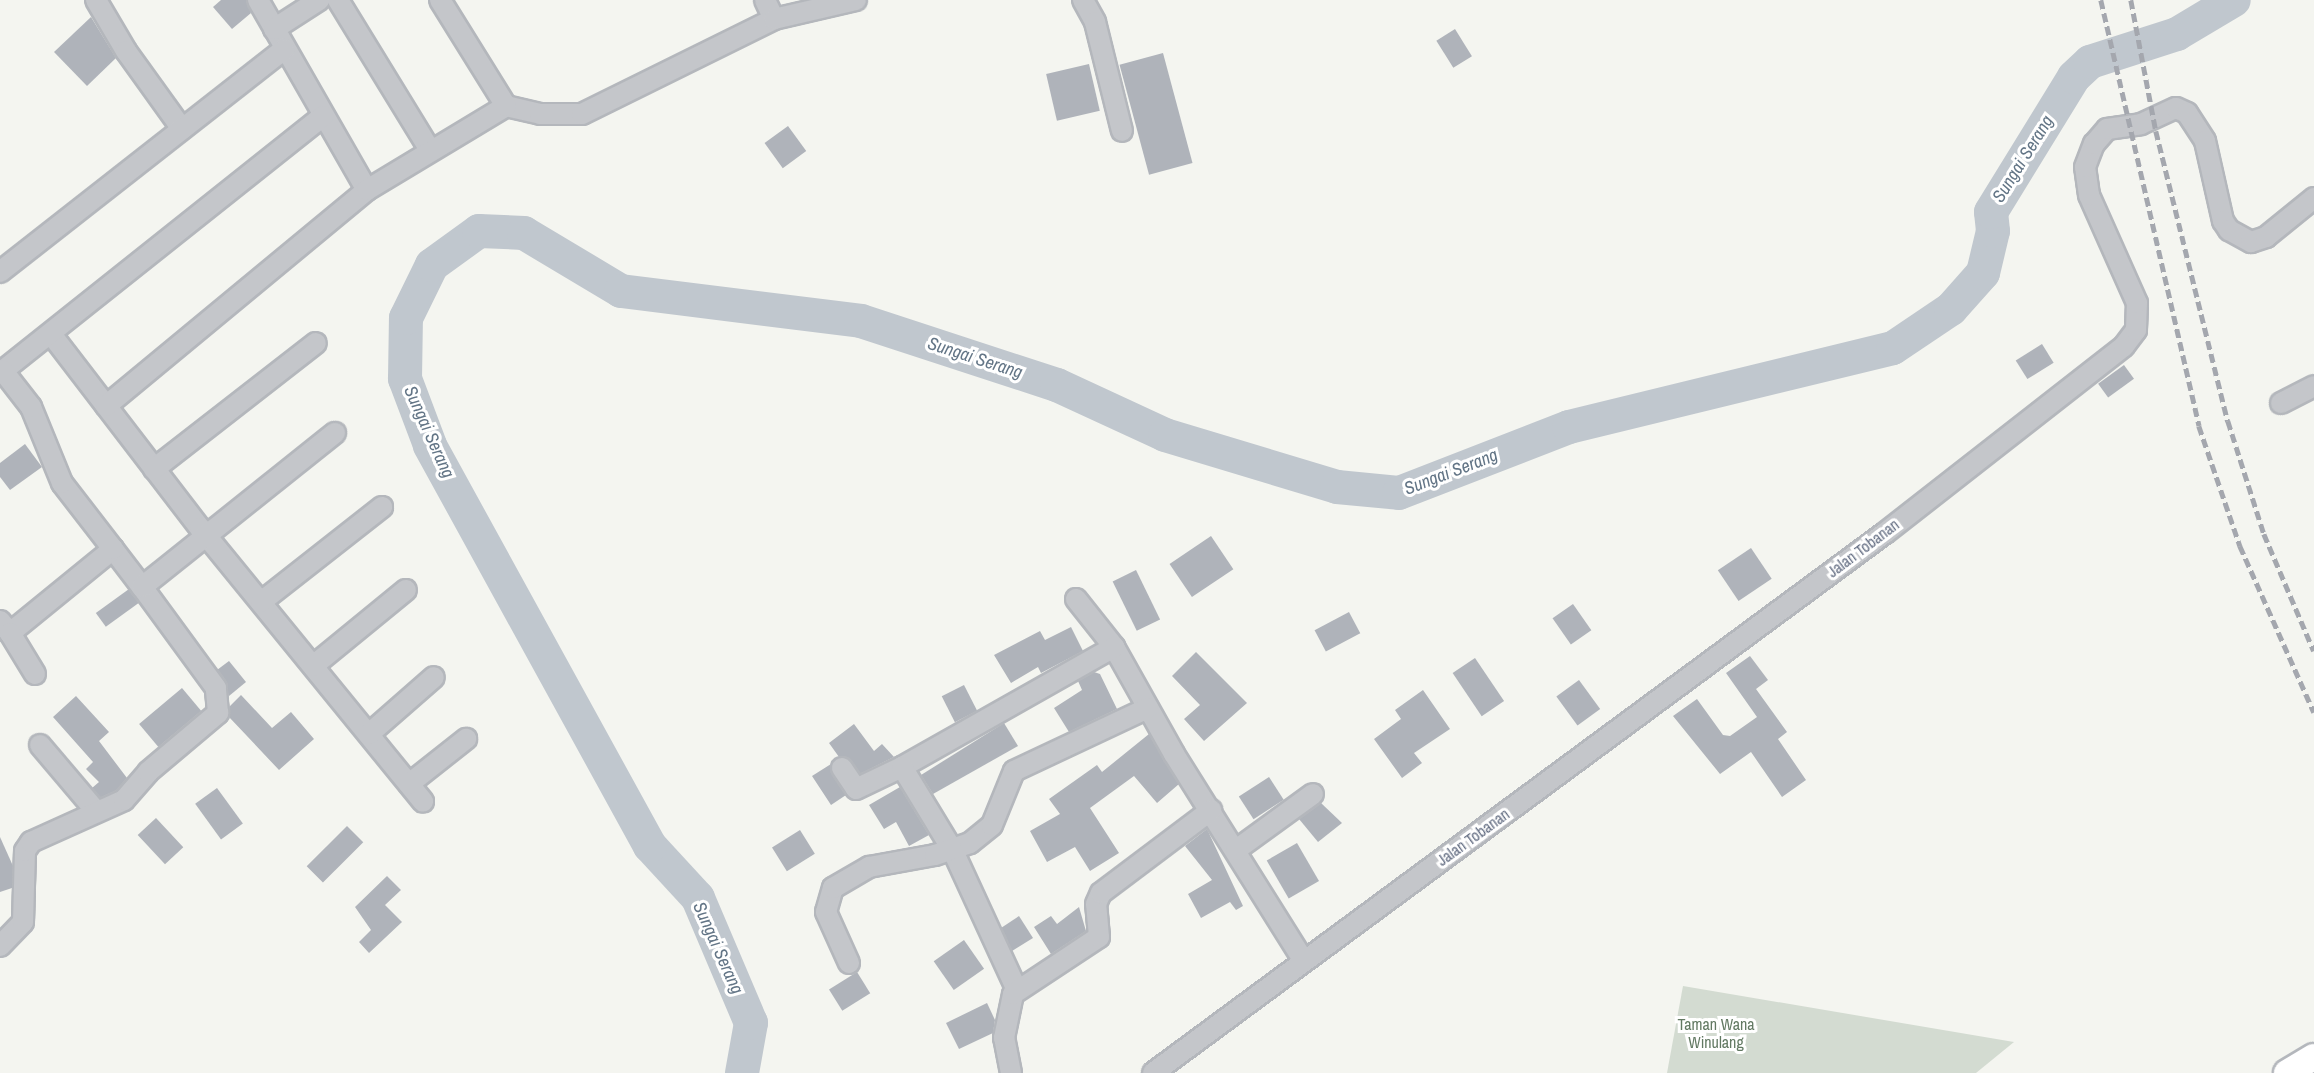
<!DOCTYPE html>
<html>
<head>
<meta charset="utf-8">
<style>
  body { margin:0 }
  #map { position:relative; width:2314px; height:1073px; overflow:hidden; background:#f4f5f0; font-family:"Archivo Narrow",sans-serif }
  div>[style] { position:absolute }
  .green>* { inset:0; background:#d3dbd1 }
  .river>* { height:34px; margin:-17px; padding:0 17px; transform-origin:17px; border-radius:17px; background:#c0c7ce }
  .building>* { inset:0; background:#afb3ba; transform-origin:0 0 }
  .roads { filter:drop-shadow(2px 0 #b4b7bc) drop-shadow(-2px 0 #b4b7bc) drop-shadow(0 2px #b4b7bc) drop-shadow(0 -2px #b4b7bc) }
  .minor>* { height:20px; margin:-10px; padding:0 10px; transform-origin:10px; border-radius:10px; background:#c4c6ca }
  .major>* { height:26px; margin:-13px; padding:0 13px; transform-origin:13px; border-radius:13px; background:#fff }
  .rail>* { height:4.5px; margin-top:-2.25px; transform-origin:0; background:repeating-linear-gradient(90deg,#a4a7ae 0 9px,transparent 0 13.5px) }
  span { translate:-50% -50%; white-space:nowrap; text-align:center; line-height:1.15; -webkit-text-stroke:6px #fff; paint-order:stroke }
  .street-label { font-size:16px; color:#636d82 }
  .park-label { font-size:16px; color:#627962 }
  .water-label { font-size:18px; color:#637586; font-style:italic }
</style>
</head>
<body>
<div id="map">
  <div class="green">
    <i style="clip-path:polygon(1683px 986px,2014px 1042px,1976px 1073px,1667px 1073px)"></i>
  </div>
  <div class="river">
    <i style="left:742px;top:1073px;width:51px;rotate:-79.8deg"></i>
    <i style="left:751px;top:1023px;width:136px;rotate:-113deg"></i>
    <i style="left:698px;top:898px;width:71px;rotate:-132.7deg"></i>
    <i style="left:650px;top:846px;width:457px;rotate:-118.8deg"></i>
    <i style="left:430px;top:445px;width:71px;rotate:-110.7deg"></i>
    <i style="left:405px;top:379px;width:61px;rotate:-89.1deg"></i>
    <i style="left:406px;top:318px;width:59px;rotate:-63.9deg"></i>
    <i style="left:432px;top:265px;width:58px;rotate:-35.9deg"></i>
    <i style="left:479px;top:231px;width:45px;rotate:2.5deg"></i>
    <i style="left:524px;top:233px;width:113px;rotate:30.9deg"></i>
    <i style="left:621px;top:291px;width:242px;rotate:7.1deg"></i>
    <i style="left:861px;top:321px;width:206px;rotate:18.1deg"></i>
    <i style="left:1057px;top:385px;width:119px;rotate:24.8deg"></i>
    <i style="left:1165px;top:435px;width:180px;rotate:16.8deg"></i>
    <i style="left:1337px;top:487px;width:62px;rotate:5.5deg"></i>
    <i style="left:1399px;top:493px;width:182px;rotate:-21.2deg"></i>
    <i style="left:1569px;top:427px;width:333px;rotate:-13.7deg"></i>
    <i style="left:1893px;top:348px;width:70px;rotate:-33.9deg"></i>
    <i style="left:1951px;top:309px;width:48px;rotate:-48.4deg"></i>
    <i style="left:1983px;top:273px;width:43px;rotate:-76.6deg"></i>
    <i style="left:1993px;top:231px;width:19px;rotate:-96deg"></i>
    <i style="left:1991px;top:212px;width:158px;rotate:-58.4deg"></i>
    <i style="left:2074px;top:77px;width:22px;rotate:-43deg"></i>
    <i style="left:2090px;top:62px;width:91px;rotate:-17.8deg"></i>
    <i style="left:2177px;top:34px;width:66px;rotate:-30.8deg"></i>
  </div>
  <div class="building">
    <i style="clip-path:polygon(221px 0,246px 0,251px 13px,232px 29px,213px 7px)"></i>
    <i style="clip-path:polygon(91px 17px,116px 58px,87px 86px,54px 52px)"></i>
    <i style="left:1455px;top:29px;width:32px;height:22px;rotate:58deg"></i>
    <i style="left:1163px;top:53px;width:114px;height:45px;rotate:75deg"></i>
    <i style="left:1089px;top:64px;width:48px;height:44px;rotate:77deg"></i>
    <i style="left:788px;top:126px;width:31px;height:29px;rotate:54deg"></i>
    <i style="left:2042px;top:344px;width:22px;height:31px;rotate:58deg"></i>
    <i style="left:2124px;top:365px;width:17px;height:32px;rotate:54deg"></i>
    <i style="clip-path:polygon(25px 444px,42px 467px,10px 490px,0 477px,0 463px)"></i>
    <i style="left:1211px;top:536px;width:40px;height:50px;rotate:56deg"></i>
    <i style="left:1751px;top:548px;width:37px;height:40px;rotate:56deg"></i>
    <i style="left:1136px;top:570px;width:55px;height:26px;rotate:64deg"></i>
    <i style="left:129px;top:589px;width:17px;height:41px;rotate:54deg"></i>
    <i style="left:1573px;top:604px;width:32px;height:25px;rotate:55deg"></i>
    <i style="left:1349px;top:612px;width:24px;height:39px;rotate:62deg"></i>
    <i style="clip-path:polygon(1071px 627px,1083px 651px,1041px 673px,1038px 667px,1011px 683px,994px 655px,1040px 631px,1045px 640px)"></i>
    <i style="clip-path:polygon(1196px 652px,1247px 703px,1204px 741px,1184px 719px,1200px 705px,1172px 676px)"></i>
    <i style="clip-path:polygon(1750px 656px,1768px 680px,1756px 689px,1787px 732px,1778px 739px,1806px 780px,1782px 797px,1751px 752px,1720px 774px,1673px 716px,1697px 699px,1723px 735px,1730px 736px,1757px 717px,1726px 673px)"></i>
    <i style="left:1475px;top:658px;width:52px;height:27px;rotate:56deg"></i>
    <i style="clip-path:polygon(229px 661px,246px 682px,229px 696px,217px 670px)"></i>
    <i style="clip-path:polygon(1094px 672px,1100px 674px,1117px 709px,1069px 732px,1054px 708px,1082px 690px,1078px 681px)"></i>
    <i style="left:1579px;top:680px;width:36px;height:28px;rotate:54deg"></i>
    <i style="left:964px;top:685px;width:29px;height:25px;rotate:63deg"></i>
    <i style="left:182px;top:688px;width:30px;height:56px;rotate:50deg"></i>
    <i style="clip-path:polygon(1423px 690px,1450px 729px,1414px 753px,1422px 763px,1402px 778px,1374px 739px,1401px 719px,1395px 710px)"></i>
    <i style="clip-path:polygon(241px 695px,272px 728px,291px 712px,314px 739px,279px 770px,229px 717px,230px 706px)"></i>
    <i style="clip-path:polygon(76px 696px,109px 732px,99px 741px,127px 778px,117px 790px,100px 798px,92px 788px,99px 782px,86px 769px,93px 762px,53px 717px)"></i>
    <i style="clip-path:polygon(1004px 723px,1018px 746px,933px 794px,921px 775px)"></i>
    <i style="clip-path:polygon(854px 724px,874px 751px,882px 744px,894px 757px,860px 774px,848px 758px,839px 757px,829px 743px)"></i>
    <i style="clip-path:polygon(1149px 734px,1179px 784px,1157px 803px,1134px 776px,1090px 808px,1119px 853px,1090px 871px,1075px 847px,1047px 862px,1030px 831px,1060px 814px,1049px 799px,1097px 765px,1102px 772px)"></i>
    <i style="clip-path:polygon(831px 764px,832px 774px,846px 795px,831px 805px,812px 776px)"></i>
    <i style="left:1269px;top:777px;width:27px;height:36px;rotate:57deg"></i>
    <i style="clip-path:polygon(900px 787px,929px 835px,909px 846px,896px 822px,884px 829px,869px 805px)"></i>
    <i style="left:217px;top:788px;width:44px;height:27px;rotate:54deg"></i>
    <i style="clip-path:polygon(1321px 803px,1342px 823px,1318px 842px,1299px 819px)"></i>
    <i style="left:156px;top:818px;width:40px;height:25px;rotate:47deg"></i>
    <i style="left:347px;top:826px;width:23px;height:57px;rotate:45deg"></i>
    <i style="clip-path:polygon(1207px 829px,1243px 906px,1236px 910px,1230px 902px,1201px 918px,1188px 894px,1212px 880px,1185px 846px)"></i>
    <i style="left:800px;top:830px;width:28px;height:33px;rotate:58deg"></i>
    <i style="clip-path:polygon(0 837px,13px 866px,12px 888px,0 892px)"></i>
    <i style="left:1297px;top:843px;width:44px;height:35px;rotate:60deg"></i>
    <i style="clip-path:polygon(387px 876px,401px 890px,385px 905px,402px 922px,369px 953px,359px 942px,371px 930px,355px 907px)"></i>
    <i style="clip-path:polygon(1079px 907px,1086px 931px,1051px 954px,1034px 927px,1051px 916px,1057px 924px)"></i>
    <i style="clip-path:polygon(1019px 916px,1033px 938px,1012px 951px,1001px 928px)"></i>
    <i style="left:964px;top:940px;width:35px;height:37px;rotate:55deg"></i>
    <i style="left:857px;top:972px;width:25px;height:33px;rotate:58deg"></i>
    <i style="clip-path:polygon(987px 1003px,995px 1020px,993px 1033px,959px 1049px,946px 1023px)"></i>
  </div>
  <div class="roads">
    <div class="minor">
      <i style="left:96px;top:0;width:59px;rotate:59.5deg"></i>
      <i style="left:126px;top:51px;width:96px;rotate:54.3deg"></i>
      <i style="left:258px;top:0;width:219px;rotate:60.2deg"></i>
      <i style="left:338px;top:0;width:176px;rotate:58.5deg"></i>
      <i style="left:765px;top:0;width:21px;rotate:65deg"></i>
      <i style="left:1083px;top:0;width:25px;rotate:61deg"></i>
      <i style="left:1095px;top:22px;width:112px;rotate:76.1deg"></i>
      <i style="left:274px;top:29px;width:54px;rotate:-32.8deg"></i>
      <i style="left:506px;top:106px;width:35px;rotate:13deg"></i>
      <i style="left:540px;top:114px;width:42px"></i>
      <i style="left:582px;top:114px;width:214px;rotate:-26.3deg"></i>
      <i style="left:774px;top:19px;width:84px;rotate:-13deg"></i>
      <i style="left:0;top:272px;width:361px;rotate:-38.1deg"></i>
      <i style="left:51px;top:334px;width:245px;rotate:52.5deg"></i>
      <i style="left:200px;top:528px;width:353px;rotate:50.8deg"></i>
      <i style="left:0;top:373px;width:413px;rotate:-38.5deg"></i>
      <i style="left:2281px;top:403px;width:37px;rotate:-27deg"></i>
      <i style="left:106px;top:406px;width:339px;rotate:-39.6deg"></i>
      <i style="left:367px;top:190px;width:162px;rotate:-31.1deg"></i>
      <i style="left:506px;top:106px;width:125px;rotate:-121.9deg"></i>
      <i style="left:154px;top:469px;width:205px;rotate:-37.9deg"></i>
      <i style="left:113px;top:549px;width:48px;rotate:52.7deg"></i>
      <i style="left:1076px;top:599px;width:61px;rotate:51.6deg"></i>
      <i style="left:1114px;top:647px;width:123px;rotate:60.7deg"></i>
      <i style="left:1174px;top:754px;width:244px;rotate:57.9deg"></i>
      <i style="left:261px;top:602px;width:154px;rotate:-38.1deg"></i>
      <i style="left:0;top:621px;width:16px;rotate:50deg"></i>
      <i style="left:10px;top:633px;width:133px;rotate:-39.2deg"></i>
      <i style="left:113px;top:549px;width:83px;rotate:-127.7deg"></i>
      <i style="left:62px;top:483px;width:82px;rotate:-112.2deg"></i>
      <i style="left:31px;top:407px;width:46px;rotate:-127.9deg"></i>
      <i style="left:10px;top:633px;width:48px;rotate:58.6deg"></i>
      <i style="left:313px;top:666px;width:120px;rotate:-39.3deg"></i>
      <i style="left:369px;top:734px;width:86px;rotate:-41.2deg"></i>
      <i style="left:40px;top:745px;width:87px;rotate:49.7deg"></i>
      <i style="left:902px;top:767px;width:244px;rotate:-29.5deg"></i>
      <i style="left:842px;top:768px;width:25px;rotate:56deg"></i>
      <i style="left:856px;top:789px;width:51px;rotate:-25.6deg"></i>
      <i style="left:902px;top:767px;width:98px;rotate:58.7deg"></i>
      <i style="left:953px;top:851px;width:153px;rotate:65.3deg"></i>
      <i style="left:409px;top:784px;width:73px;rotate:-38.3deg"></i>
      <i style="left:1236px;top:850px;width:95px;rotate:-36deg"></i>
      <i style="left:0;top:946px;width:33px;rotate:-46deg"></i>
      <i style="left:23px;top:922px;width:71px;rotate:-88.4deg"></i>
      <i style="left:25px;top:851px;width:11px;rotate:-56deg"></i>
      <i style="left:31px;top:842px;width:102px;rotate:-24.3deg"></i>
      <i style="left:124px;top:800px;width:37px;rotate:-49deg"></i>
      <i style="left:148px;top:772px;width:92px;rotate:-40.1deg"></i>
      <i style="left:218px;top:713px;width:25px;rotate:-95deg"></i>
      <i style="left:216px;top:688px;width:125px;rotate:-126.2deg"></i>
      <i style="left:142px;top:587px;width:247px;rotate:-38.6deg"></i>
      <i style="left:849px;top:963px;width:56px;rotate:-114.3deg"></i>
      <i style="left:826px;top:912px;width:25px;rotate:-74deg"></i>
      <i style="left:833px;top:888px;width:42px;rotate:-30.3deg"></i>
      <i style="left:869px;top:867px;width:67px;rotate:-10.3deg"></i>
      <i style="left:935px;top:855px;width:37px;rotate:-19deg"></i>
      <i style="left:970px;top:843px;width:28px;rotate:-39deg"></i>
      <i style="left:992px;top:825px;width:58px;rotate:-67.8deg"></i>
      <i style="left:1014px;top:771px;width:148px;rotate:-25.2deg"></i>
      <i style="left:1011px;top:1073px;width:36px;rotate:-101deg"></i>
      <i style="left:1004px;top:1038px;width:45px;rotate:-78.4deg"></i>
      <i style="left:1013px;top:994px;width:103px;rotate:-33.5deg"></i>
      <i style="left:1099px;top:937px;width:33px;rotate:-95deg"></i>
      <i style="left:1096px;top:904px;width:12px;rotate:-66deg"></i>
      <i style="left:1101px;top:893px;width:138px;rotate:-37deg"></i>
      <i style="left:1153px;top:1073px;width:910px;rotate:-36.42deg"></i>
      <i style="left:1885px;top:533px;width:303px;rotate:-38deg"></i>
      <i style="left:2124px;top:346px;width:20px;rotate:-53deg"></i>
      <i style="left:2136px;top:330px;width:27px;rotate:-88deg"></i>
      <i style="left:2137px;top:303px;width:118px;rotate:-114deg"></i>
      <i style="left:2089px;top:195px;width:28px;rotate:-98deg"></i>
      <i style="left:2085px;top:167px;width:25px;rotate:-69deg"></i>
      <i style="left:2094px;top:144px;width:20px;rotate:-49deg"></i>
      <i style="left:2107px;top:129px;width:34px;rotate:-8deg"></i>
      <i style="left:2141px;top:124px;width:38px;rotate:-25deg"></i>
      <i style="left:2176px;top:108px;width:12px;rotate:24deg"></i>
      <i style="left:2187px;top:113px;width:33px;rotate:57deg"></i>
      <i style="left:2205px;top:141px;width:82px;rotate:77.3deg"></i>
      <i style="left:2223px;top:221px;width:11px;rotate:56deg"></i>
      <i style="left:2229px;top:230px;width:25px;rotate:29deg"></i>
      <i style="left:2251px;top:242px;width:16px;rotate:-18deg"></i>
      <i style="left:2266px;top:237px;width:62px;rotate:-39.1deg"></i>
    </div>
    <div class="major">
      <i style="left:2287px;top:1073px;width:31px;rotate:-31deg"></i>
    </div>
  </div>
  <div class="rail">
    <i style="left:2101px;top:0;width:437px;rotate:77deg"></i>
    <i style="left:2199px;top:426px;width:127px;rotate:71.1deg"></i>
    <i style="left:2240px;top:546px;width:182px;rotate:66deg"></i>
    <i style="left:2131px;top:0;width:133px;rotate:79.2deg"></i>
    <i style="left:2156px;top:131px;width:299px;rotate:76.1deg"></i>
    <i style="left:2228px;top:421px;width:119px;rotate:72.3deg"></i>
    <i style="left:2264px;top:534px;width:127px;rotate:66.9deg"></i>
  </div>
  <div class="street-label">
    <span style="left:1863px;top:548px;rotate:-37deg">Jalan Tobanan</span>
    <span style="left:1473px;top:837px;rotate:-36deg">Jalan Tobanan</span>
  </div>
  <div class="park-label">
    <span style="left:1716px;top:1033px">Taman Wana<br>Winulang</span>
  </div>
  <div class="water-label">
    <span style="left:2023px;top:159px;rotate:-58deg">Sungai Serang</span>
    <span style="left:975px;top:358px;rotate:18deg">Sungai Serang</span>
    <span style="left:429px;top:432px;rotate:66deg">Sungai Serang</span>
    <span style="left:1451px;top:472px;rotate:-21deg">Sungai Serang</span>
    <span style="left:718px;top:948px;rotate:66deg">Sungai Serang</span>
  </div>
</div>
</body>
</html>
